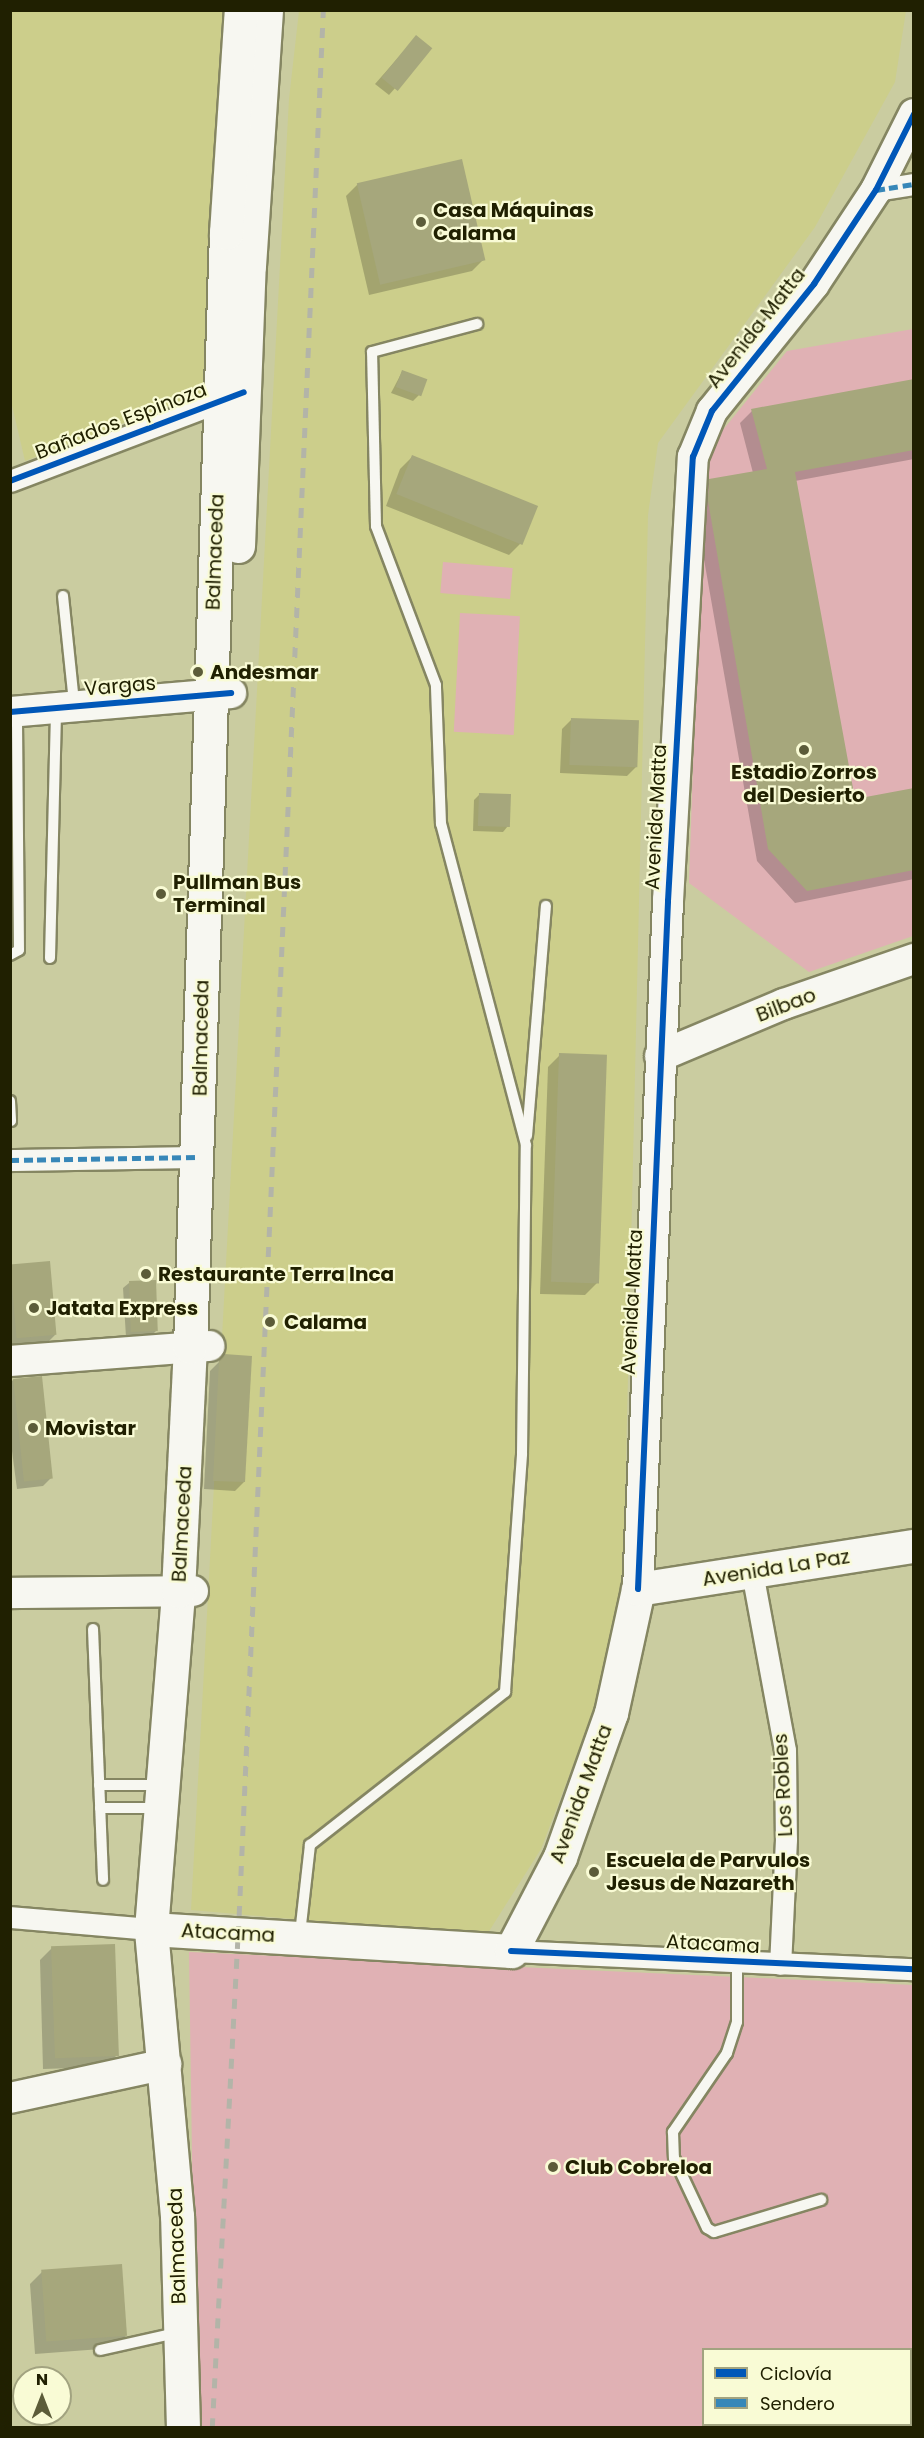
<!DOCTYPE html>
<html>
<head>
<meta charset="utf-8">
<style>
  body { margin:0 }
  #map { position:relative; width:924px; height:2438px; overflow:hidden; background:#cacca0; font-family:Poppins,sans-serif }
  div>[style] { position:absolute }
  .built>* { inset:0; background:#ccce8b }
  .green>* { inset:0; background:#e0b1b4; transform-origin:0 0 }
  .shadow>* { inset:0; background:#0003 }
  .building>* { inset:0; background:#a6a77c; transform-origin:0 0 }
  .roads { filter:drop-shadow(2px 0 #858662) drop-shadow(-2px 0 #858662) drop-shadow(0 2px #858662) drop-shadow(0 -2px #858662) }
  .lane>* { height:10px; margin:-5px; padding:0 5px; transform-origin:5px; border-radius:5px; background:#f7f7f1 }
  .street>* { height:21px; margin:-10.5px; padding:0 10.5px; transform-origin:10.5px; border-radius:10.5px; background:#f7f7f1 }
  .secondary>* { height:30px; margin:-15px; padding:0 15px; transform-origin:15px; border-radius:15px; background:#f7f7f1 }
  .primary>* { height:33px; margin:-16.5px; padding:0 16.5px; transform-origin:16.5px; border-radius:16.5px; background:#f7f7f1 }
  .rail>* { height:4.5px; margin-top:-2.25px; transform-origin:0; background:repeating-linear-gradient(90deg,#b3b4a8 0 10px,transparent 0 20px) }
  .quiet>* { height:4.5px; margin-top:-2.25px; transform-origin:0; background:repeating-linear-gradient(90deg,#3787b8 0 9px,transparent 0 13.5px) }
  .cycleway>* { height:6px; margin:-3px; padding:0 3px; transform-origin:3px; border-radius:3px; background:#0057b8 }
  .dots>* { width:16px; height:16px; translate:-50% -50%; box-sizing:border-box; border:3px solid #f9fbd5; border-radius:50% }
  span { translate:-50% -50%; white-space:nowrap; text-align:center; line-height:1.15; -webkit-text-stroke:4.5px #f9fbd5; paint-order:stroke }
  .poi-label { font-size:20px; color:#202001; font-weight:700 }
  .left { translate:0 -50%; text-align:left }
  .street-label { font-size:20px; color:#202001 }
  .frame { position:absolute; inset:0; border:12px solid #202001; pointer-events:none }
  .legend { position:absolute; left:702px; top:2348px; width:210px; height:78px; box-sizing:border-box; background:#f9fbd5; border:2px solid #a2a380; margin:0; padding:8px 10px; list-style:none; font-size:18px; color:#202001 }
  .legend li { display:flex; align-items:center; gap:12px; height:30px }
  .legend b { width:30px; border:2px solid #a2a380 }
  .north { position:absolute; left:12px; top:2366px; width:60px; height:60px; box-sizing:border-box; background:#f9fbd5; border:2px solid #a2a380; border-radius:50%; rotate:0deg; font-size:16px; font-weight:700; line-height:24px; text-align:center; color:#202001 }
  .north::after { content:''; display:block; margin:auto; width:21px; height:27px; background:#5c5c39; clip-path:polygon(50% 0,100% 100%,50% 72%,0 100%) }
</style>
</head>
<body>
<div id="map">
  <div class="built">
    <i style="clip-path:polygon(10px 11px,232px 11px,222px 385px,25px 461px,10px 397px)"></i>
    <i style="clip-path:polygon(299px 11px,906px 11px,895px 82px,815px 227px,658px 443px,648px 515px,623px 1590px,598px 1700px,541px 1849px,486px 1936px,191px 1910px,289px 99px)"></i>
  </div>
  <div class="green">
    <i style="clip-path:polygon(913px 329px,913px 936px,809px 972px,689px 883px,703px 473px,718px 436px,787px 351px)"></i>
    <i style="left:443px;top:562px;width:70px;height:31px;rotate:5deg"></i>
    <i style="left:460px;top:613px;width:60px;height:119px;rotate:3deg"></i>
    <i style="clip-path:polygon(evenodd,189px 1952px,913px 1985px,913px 2427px,196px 2427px,189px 1952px,704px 2350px,910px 2350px,910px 2424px,704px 2424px,704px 2350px)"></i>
  </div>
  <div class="shadow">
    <i style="clip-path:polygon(411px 43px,430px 48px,389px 95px,375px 84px)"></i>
    <i style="clip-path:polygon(358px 184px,484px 259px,472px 271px,369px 295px,346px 196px)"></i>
    <i style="clip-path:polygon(402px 372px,419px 395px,413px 401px,391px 393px)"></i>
    <i style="clip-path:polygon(914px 380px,914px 459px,795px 481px,854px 801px,914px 790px,914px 879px,795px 903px,757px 861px,696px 514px,698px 493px,710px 481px,753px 473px,740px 423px,752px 411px)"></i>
    <i style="clip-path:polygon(412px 457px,521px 543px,509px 555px,386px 506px,400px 469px)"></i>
    <i style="clip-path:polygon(571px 720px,636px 767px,627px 776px,560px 773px,562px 729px)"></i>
    <i style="clip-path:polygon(480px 794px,508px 826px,503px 832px,473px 831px,474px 800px)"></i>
    <i style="clip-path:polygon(560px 1055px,597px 1283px,585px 1295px,540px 1294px,548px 1067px)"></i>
    <i style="clip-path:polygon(10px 1267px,55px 1335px,46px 1344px,10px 1347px)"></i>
    <i style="clip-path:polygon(129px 1283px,157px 1330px,151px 1336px,126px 1337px,123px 1288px)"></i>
    <i style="clip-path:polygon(225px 1356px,244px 1482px,235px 1491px,204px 1489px,210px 1371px)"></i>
    <i style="clip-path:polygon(14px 1379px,52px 1477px,43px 1486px,17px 1489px,10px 1436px,10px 1383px)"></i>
    <i style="clip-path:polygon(52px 1948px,117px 2055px,105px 2067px,43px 2069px,40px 1960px)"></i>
    <i style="clip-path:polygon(42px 2272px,126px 2336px,114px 2348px,35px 2354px,30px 2284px)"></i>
  </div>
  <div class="building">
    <i style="left:416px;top:35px;width:21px;height:55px;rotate:39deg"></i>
    <i style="left:462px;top:159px;width:104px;height:108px;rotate:77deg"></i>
    <i style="left:402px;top:370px;width:27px;height:18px;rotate:20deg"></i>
    <i style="clip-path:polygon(914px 379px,914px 450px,795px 472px,855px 799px,914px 788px,914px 870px,807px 891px,768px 849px,708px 501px,709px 479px,767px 469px,751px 409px)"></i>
    <i style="left:412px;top:455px;width:136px;height:42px;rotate:22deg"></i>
    <i style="left:571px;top:718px;width:68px;height:47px;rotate:2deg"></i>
    <i style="left:479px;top:793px;width:32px;height:33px;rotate:2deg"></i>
    <i style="left:559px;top:1053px;width:48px;height:229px;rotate:2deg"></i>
    <i style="left:50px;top:1261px;width:74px;height:40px;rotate:85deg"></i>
    <i style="left:156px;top:1280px;width:51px;height:27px;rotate:88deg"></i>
    <i style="clip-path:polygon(224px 1354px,252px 1356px,245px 1482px,213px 1481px,219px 1360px)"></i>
    <i style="left:42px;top:1376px;width:103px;height:29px;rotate:84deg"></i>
    <i style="left:115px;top:1944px;width:112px;height:64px;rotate:88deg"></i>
    <i style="left:122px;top:2264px;width:72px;height:81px;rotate:86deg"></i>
  </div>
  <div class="roads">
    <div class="lane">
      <i style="left:63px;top:596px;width:108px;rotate:84.1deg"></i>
      <i style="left:10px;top:955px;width:10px;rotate:-29deg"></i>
      <i style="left:19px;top:950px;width:238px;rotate:-90.5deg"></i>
      <i style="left:50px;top:958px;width:249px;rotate:-88.6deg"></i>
      <i style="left:10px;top:1101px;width:20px;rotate:87deg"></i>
      <i style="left:527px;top:1136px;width:231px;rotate:-85.3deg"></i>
      <i style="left:93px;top:1629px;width:251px;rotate:87.7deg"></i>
      <i style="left:99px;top:1785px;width:60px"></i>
      <i style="left:100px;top:1808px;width:57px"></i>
      <i style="left:300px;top:1934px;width:90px;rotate:-83.6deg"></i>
      <i style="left:310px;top:1845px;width:248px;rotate:-38.1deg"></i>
      <i style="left:505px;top:1692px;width:239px;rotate:-85.9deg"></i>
      <i style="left:522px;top:1454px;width:309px;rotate:-89.3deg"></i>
      <i style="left:526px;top:1145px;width:332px;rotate:-104.8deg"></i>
      <i style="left:441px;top:824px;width:139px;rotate:-92.1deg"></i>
      <i style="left:436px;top:685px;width:170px;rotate:-110.7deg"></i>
      <i style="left:376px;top:526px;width:174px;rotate:-91.3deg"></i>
      <i style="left:372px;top:352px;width:109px;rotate:-14.9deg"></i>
      <i style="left:737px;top:1962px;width:60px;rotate:90deg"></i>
      <i style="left:737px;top:2022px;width:33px;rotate:108deg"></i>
      <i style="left:727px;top:2053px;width:96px;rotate:124.4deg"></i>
      <i style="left:673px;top:2132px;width:26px;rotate:88deg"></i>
      <i style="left:674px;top:2158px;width:77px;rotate:64.8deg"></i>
      <i style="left:707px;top:2228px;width:8px;rotate:30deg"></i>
      <i style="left:714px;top:2232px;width:112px;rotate:-16.7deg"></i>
      <i style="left:100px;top:2350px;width:78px;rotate:-12.6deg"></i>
    </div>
    <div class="street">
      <i style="left:876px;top:190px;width:38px;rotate:-9deg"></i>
      <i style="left:10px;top:481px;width:234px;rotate:-20.8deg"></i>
      <i style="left:10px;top:1160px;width:189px;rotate:-0.9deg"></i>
      <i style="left:752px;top:1572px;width:181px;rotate:79.5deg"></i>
      <i style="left:785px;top:1750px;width:89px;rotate:89.4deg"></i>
      <i style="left:786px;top:1839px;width:125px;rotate:92.7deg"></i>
      <i style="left:10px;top:1917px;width:142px;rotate:4.9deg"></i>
      <i style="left:511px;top:1951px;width:403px;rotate:2.6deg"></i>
    </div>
    <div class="secondary">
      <i style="left:10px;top:712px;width:222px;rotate:-4.9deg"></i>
      <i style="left:660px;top:1056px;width:134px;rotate:-22.8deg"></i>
      <i style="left:784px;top:1004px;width:138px;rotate:-19.1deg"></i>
      <i style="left:10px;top:1361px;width:200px;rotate:-4.3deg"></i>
      <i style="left:638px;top:1589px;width:689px;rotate:-87.5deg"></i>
      <i style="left:668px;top:901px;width:445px;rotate:-86.8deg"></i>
      <i style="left:693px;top:457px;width:50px;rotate:-67.6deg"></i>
      <i style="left:712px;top:411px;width:163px;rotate:-51.2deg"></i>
      <i style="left:814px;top:284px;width:113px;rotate:-56.6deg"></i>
      <i style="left:876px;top:190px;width:85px;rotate:-63.4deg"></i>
      <i style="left:10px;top:1593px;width:183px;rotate:-0.6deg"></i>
      <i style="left:10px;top:2098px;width:160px;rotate:-12.3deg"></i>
    </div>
    <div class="primary">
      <i style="left:238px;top:546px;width:280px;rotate:-87.8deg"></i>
      <i style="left:249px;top:266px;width:257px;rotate:-86.2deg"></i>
      <i style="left:151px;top:1929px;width:361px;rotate:3.5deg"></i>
      <i style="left:511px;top:1951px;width:106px;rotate:-62.5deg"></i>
      <i style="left:560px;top:1857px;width:153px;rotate:-70.5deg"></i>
      <i style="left:611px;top:1713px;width:127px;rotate:-77.7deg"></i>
      <i style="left:638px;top:1589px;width:279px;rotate:-8.9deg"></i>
      <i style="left:183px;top:2428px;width:212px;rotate:-91.6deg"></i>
      <i style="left:177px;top:2216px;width:288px;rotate:-95.2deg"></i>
      <i style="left:151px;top:1929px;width:339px;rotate:-85.4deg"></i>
      <i style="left:178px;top:1591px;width:244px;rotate:-87.2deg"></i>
      <i style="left:190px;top:1347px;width:1115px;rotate:-88.15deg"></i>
      <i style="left:226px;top:233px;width:224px;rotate:-86.2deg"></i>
    </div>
  </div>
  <div class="rail">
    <i style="left:212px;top:2428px;width:493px;rotate:-87deg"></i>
    <i style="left:238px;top:1936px;width:1928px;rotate:-87.47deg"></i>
  </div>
  <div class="quiet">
    <i style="left:876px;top:190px;width:38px;rotate:-9deg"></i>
    <i style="left:10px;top:1160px;width:189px;rotate:-0.9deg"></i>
  </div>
  <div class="cycleway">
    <i style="left:10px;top:481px;width:250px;rotate:-20.8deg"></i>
    <i style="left:10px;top:712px;width:222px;rotate:-4.9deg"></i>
    <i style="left:638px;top:1589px;width:689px;rotate:-87.5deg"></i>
    <i style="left:668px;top:901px;width:445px;rotate:-86.8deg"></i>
    <i style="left:693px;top:457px;width:50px;rotate:-67.6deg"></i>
    <i style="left:712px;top:411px;width:163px;rotate:-51.2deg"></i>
    <i style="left:814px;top:284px;width:113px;rotate:-56.6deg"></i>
    <i style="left:876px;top:190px;width:85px;rotate:-63.4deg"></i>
    <i style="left:511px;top:1951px;width:403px;rotate:2.6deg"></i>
  </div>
  <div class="dots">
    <i style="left:421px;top:222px;background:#5c5c39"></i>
    <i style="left:198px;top:672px;background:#5c5c39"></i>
    <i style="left:804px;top:750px;background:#5c5c39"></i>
    <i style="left:161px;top:894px;background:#5c5c39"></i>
    <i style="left:146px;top:1274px;background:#5c5c39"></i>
    <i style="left:34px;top:1308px;background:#5c5c39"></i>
    <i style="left:270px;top:1322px;background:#5c5c39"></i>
    <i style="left:33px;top:1428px;background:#5c5c39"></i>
    <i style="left:594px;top:1872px;background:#5c5c39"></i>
    <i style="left:553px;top:2167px;background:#5c5c39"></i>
  </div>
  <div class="poi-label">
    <span class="left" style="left:433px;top:222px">Casa Máquinas<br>Calama</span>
    <span class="left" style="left:210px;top:672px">Andesmar</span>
    <span style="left:804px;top:784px">Estadio Zorros<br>del Desierto</span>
    <span class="left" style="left:173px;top:894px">Pullman Bus<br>Terminal</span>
    <span class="left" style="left:158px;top:1274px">Restaurante Terra Inca</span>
    <span class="left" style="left:46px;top:1308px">Jatata Express</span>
    <span class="left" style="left:284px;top:1322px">Calama</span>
    <span class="left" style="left:45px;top:1428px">Movistar</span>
    <span class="left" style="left:606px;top:1872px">Escuela de Parvulos<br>Jesus de Nazareth</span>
    <span class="left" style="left:565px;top:2167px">Club Cobreloa</span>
  </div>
  <div class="street-label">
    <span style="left:756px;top:328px;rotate:-52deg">Avenida Matta</span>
    <span style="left:121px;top:421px;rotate:-21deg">Bañados Espinoza</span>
    <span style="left:215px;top:552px;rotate:-88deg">Balmaceda</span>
    <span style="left:120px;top:686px;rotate:-5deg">Vargas</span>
    <span style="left:656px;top:817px;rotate:-87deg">Avenida Matta</span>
    <span style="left:786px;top:1005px;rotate:-21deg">Bilbao</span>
    <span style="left:201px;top:1038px;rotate:-89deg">Balmaceda</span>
    <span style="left:632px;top:1302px;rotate:-87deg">Avenida Matta</span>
    <span style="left:182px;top:1524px;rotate:-87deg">Balmaceda</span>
    <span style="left:776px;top:1568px;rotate:-9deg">Avenida La Paz</span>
    <span style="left:783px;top:1785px;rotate:-93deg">Los Robles</span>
    <span style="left:581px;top:1794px;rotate:-70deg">Avenida Matta</span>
    <span style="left:228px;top:1933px;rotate:3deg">Atacama</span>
    <span style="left:713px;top:1944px;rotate:3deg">Atacama</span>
    <span style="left:177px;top:2246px;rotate:-92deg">Balmaceda</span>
  </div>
  <div class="frame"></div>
  <ul class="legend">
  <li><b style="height:8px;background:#0057b8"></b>Ciclovía</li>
  <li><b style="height:8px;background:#3787b8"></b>Sendero</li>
  </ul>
  <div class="north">N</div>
</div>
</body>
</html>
